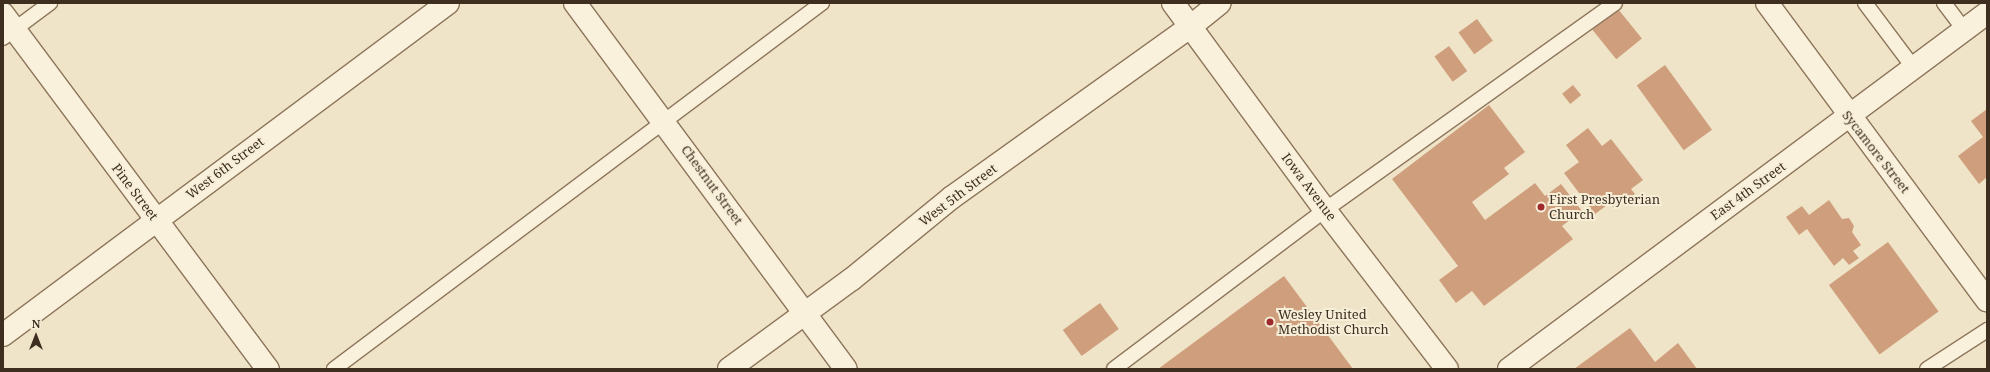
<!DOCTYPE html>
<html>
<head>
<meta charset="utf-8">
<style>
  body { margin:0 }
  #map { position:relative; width:1990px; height:372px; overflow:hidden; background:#f0e4c8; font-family:"Noto Serif",serif }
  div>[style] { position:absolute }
  .building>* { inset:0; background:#cf9f7d; transform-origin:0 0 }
  .roads { filter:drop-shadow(1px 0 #8d765c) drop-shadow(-1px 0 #8d765c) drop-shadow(0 1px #8d765c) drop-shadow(0 -1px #8d765c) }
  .lane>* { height:14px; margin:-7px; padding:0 7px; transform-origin:7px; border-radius:7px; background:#faf1dc }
  .street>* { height:22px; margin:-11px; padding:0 11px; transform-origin:11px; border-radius:11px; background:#faf1dc }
  .secondary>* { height:22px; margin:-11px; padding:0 11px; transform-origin:11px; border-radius:11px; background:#faf1dc }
  .dots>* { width:11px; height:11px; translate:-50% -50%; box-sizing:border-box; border:2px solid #f7eed8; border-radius:50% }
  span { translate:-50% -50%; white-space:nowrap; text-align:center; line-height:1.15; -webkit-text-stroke:4px #f7eed8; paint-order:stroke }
  .street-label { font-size:13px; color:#3d2e20 }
  .poi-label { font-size:13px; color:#3d2e20 }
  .left { translate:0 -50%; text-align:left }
  .frame { position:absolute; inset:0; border:4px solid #3d2e20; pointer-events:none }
  .north { position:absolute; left:16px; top:316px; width:40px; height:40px; -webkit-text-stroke:3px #f7eed8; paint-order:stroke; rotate:0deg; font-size:11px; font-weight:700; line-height:16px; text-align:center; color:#3d2e20 }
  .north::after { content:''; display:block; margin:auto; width:14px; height:18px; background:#3d2e20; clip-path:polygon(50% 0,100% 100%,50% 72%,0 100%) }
</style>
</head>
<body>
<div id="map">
  <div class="building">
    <i style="left:1618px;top:9px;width:38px;height:33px;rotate:51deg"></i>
    <i style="left:1477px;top:19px;width:27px;height:23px;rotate:54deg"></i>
    <i style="left:1449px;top:46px;width:31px;height:18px;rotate:54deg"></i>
    <i style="left:1665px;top:65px;width:80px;height:35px;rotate:54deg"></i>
    <i style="left:1573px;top:85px;width:13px;height:14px;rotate:51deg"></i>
    <i style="clip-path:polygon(1489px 105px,1525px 152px,1504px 168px,1509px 174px,1472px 202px,1485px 220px,1535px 183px,1545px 196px,1561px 184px,1582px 211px,1562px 226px,1573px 239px,1484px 306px,1472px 291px,1456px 303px,1439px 280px,1458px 266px,1392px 179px)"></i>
    <i style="clip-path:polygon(1987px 109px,1987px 177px,1979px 184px,1958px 156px,1983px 137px,1971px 121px)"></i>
    <i style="clip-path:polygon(1588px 128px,1602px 146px,1611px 139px,1643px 180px,1631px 189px,1635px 194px,1615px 209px,1610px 203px,1595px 214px,1564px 173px,1579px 162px,1566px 145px)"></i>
    <i style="clip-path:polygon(1829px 200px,1842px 219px,1849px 218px,1854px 226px,1852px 232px,1861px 245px,1853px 251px,1859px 258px,1849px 265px,1843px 258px,1834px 266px,1807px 229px,1799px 235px,1786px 217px,1802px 206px,1809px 215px)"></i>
    <i style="left:1888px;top:242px;width:86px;height:73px;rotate:54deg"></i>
    <i style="clip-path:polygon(1284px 276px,1353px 369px,1158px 369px)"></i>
    <i style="left:1100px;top:303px;width:32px;height:46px;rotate:54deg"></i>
    <i style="clip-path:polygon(1630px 328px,1655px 362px,1678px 343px,1697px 369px,1574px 369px)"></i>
  </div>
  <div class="roads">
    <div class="lane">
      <i style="left:1865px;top:3px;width:80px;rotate:53.1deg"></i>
      <i style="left:1944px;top:3px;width:34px;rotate:53deg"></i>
      <i style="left:3px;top:38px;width:59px;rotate:-36.7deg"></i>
      <i style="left:334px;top:369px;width:610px;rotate:-36.87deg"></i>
      <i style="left:1114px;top:369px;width:264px;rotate:-37deg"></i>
      <i style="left:1325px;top:210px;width:356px;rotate:-35.5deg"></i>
      <i style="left:1927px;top:369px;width:72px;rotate:-33deg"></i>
    </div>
    <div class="street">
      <i style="left:575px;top:3px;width:455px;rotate:53.5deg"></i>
      <i style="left:1767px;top:3px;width:370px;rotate:53.5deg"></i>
      <i style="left:3px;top:14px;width:443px;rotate:53.3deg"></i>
      <i style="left:3px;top:335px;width:555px;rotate:-36.73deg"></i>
      <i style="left:729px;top:369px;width:152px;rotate:-36.2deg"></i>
      <i style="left:852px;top:279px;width:128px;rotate:-39.3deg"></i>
      <i style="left:951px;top:198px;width:294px;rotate:-35.6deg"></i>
      <i style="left:1509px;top:369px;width:596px;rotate:-36.68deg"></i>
    </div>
    <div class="secondary">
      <i style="left:1173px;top:3px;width:257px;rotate:53.7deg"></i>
      <i style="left:1325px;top:210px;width:200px;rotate:52.5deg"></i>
      <i style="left:1190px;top:27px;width:38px;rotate:-39deg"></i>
    </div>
  </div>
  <div class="dots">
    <i style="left:1541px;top:207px;background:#9e2a2b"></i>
    <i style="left:1270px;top:322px;background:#9e2a2b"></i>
  </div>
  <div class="street-label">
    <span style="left:1876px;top:152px;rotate:52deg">Sycamore Street</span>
    <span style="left:225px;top:168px;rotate:-37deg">West 6th Street</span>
    <span style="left:712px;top:185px;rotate:54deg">Chestnut Street</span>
    <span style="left:1309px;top:187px;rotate:53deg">Iowa Avenue</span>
    <span style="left:1748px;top:191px;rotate:-36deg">East 4th Street</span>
    <span style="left:135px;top:192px;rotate:53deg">Pine Street</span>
    <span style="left:958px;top:195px;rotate:-37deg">West 5th Street</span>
  </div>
  <div class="poi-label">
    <span class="left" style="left:1549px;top:207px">First Presbyterian<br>Church</span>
    <span class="left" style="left:1278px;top:322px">Wesley United<br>Methodist Church</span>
  </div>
  <div class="frame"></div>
  <div class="north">N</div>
</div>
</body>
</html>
